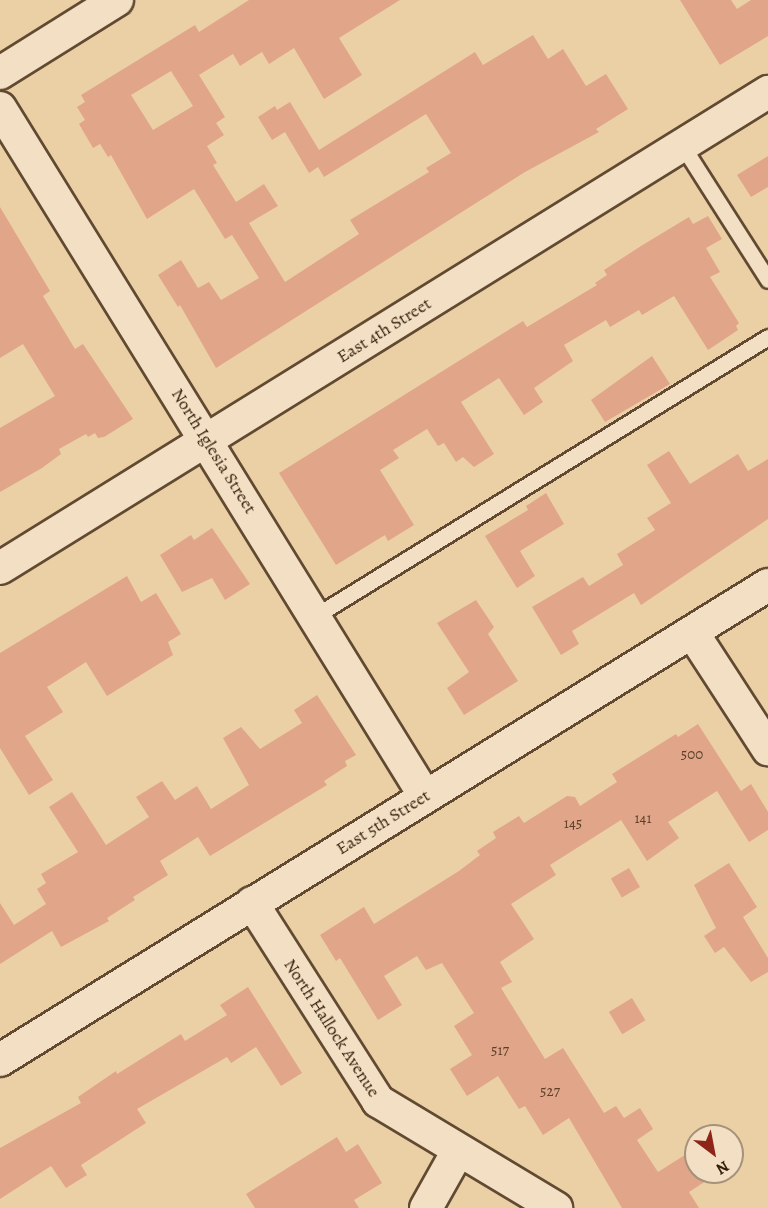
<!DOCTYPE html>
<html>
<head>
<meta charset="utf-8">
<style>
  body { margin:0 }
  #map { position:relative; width:768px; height:1208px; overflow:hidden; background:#ecd0a5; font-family:Alegreya,serif }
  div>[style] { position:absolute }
  .building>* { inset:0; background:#e1a589; transform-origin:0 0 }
  .roads { filter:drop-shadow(2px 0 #614a31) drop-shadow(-2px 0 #614a31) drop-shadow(0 2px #614a31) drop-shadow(0 -2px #614a31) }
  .lane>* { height:15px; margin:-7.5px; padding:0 7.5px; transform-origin:7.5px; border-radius:7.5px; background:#f3e0c4 }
  .street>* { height:32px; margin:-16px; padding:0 16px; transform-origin:16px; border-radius:16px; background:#f3e0c4 }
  span { translate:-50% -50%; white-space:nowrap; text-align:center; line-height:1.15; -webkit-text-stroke:4.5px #f3e0c4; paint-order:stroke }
  .number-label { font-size:15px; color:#5e402a }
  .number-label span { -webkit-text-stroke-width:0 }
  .street-label { font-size:18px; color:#331e0a }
  .north { position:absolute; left:684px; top:1124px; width:60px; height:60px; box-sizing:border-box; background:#f3e0c4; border:2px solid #a6927a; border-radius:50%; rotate:148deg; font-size:16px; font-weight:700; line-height:24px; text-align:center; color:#331e0a }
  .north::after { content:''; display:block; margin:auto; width:21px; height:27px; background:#8f2418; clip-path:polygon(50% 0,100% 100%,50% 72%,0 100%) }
</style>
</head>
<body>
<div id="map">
  <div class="building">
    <i style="clip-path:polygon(evenodd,249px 0,400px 0,339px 38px,362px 75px,324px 99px,294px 48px,269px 64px,262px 52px,240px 66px,233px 54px,199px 75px,225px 117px,216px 123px,224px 135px,207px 146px,217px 163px,213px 165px,236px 202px,264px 184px,278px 206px,249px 223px,285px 282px,359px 234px,350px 220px,429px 172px,426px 168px,451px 153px,426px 114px,324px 177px,318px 167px,309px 173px,285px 132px,272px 140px,258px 117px,275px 106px,277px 110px,290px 102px,319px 150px,475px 52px,483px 65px,533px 35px,548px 59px,563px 49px,586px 86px,606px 74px,628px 109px,596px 129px,599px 132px,525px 172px,216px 368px,180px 305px,178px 307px,158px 275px,181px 260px,198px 288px,209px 282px,221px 300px,259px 278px,232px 235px,225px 239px,194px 189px,147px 219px,111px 155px,108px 157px,100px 144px,93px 148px,79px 124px,85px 120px,77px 107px,85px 102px,81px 95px,195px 25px,199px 32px,249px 0,171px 71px,193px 106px,153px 130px,131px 95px,171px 71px)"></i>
    <i style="clip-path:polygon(680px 0,731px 0,737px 9px,751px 0,768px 0,768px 36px,720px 65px)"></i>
    <i style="clip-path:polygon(768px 156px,768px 187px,751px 197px,737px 175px)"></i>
    <i style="clip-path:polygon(0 207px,50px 291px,43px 296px,75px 349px,83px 344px,133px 419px,104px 437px,98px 438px,95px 433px,88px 437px,86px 434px,59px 449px,61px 454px,42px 468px,0 492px,0 428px,55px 396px,23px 344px,0 358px)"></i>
    <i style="clip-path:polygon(708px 216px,722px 239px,706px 248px,720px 272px,710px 277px,739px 323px,736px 326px,738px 330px,708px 350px,674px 296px,642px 315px,639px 310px,610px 327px,606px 320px,564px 345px,573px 361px,534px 388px,543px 402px,524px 415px,499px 378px,461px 402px,494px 454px,474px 467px,463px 457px,456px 462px,444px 443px,438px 446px,427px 429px,393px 450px,399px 458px,380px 470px,414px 525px,388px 541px,385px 535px,336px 565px,279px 473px,523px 321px,527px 327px,597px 285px,595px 283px,607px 275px,604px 270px,641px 246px,689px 217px,693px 224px)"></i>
    <i style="clip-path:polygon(652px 356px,670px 384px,605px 422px,591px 400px)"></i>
    <i style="clip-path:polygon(669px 451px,690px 484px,738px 454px,748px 471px,768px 459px,768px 519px,641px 605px,634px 593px,572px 631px,579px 644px,561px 655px,532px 607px,583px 577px,589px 586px,623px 565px,617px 554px,655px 530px,647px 518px,671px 503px,647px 465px)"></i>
    <i style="clip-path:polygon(546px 493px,564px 524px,520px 551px,535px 576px,517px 588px,485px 536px,528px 510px,526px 506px)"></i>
    <i style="clip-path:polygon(212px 528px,250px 584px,225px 600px,212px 578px,182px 592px,160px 555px,191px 535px,194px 540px)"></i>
    <i style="clip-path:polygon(127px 576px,141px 602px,156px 593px,181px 634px,168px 642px,173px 655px,107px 696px,86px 662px,47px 687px,63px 712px,25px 736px,53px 780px,29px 795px,0 748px,0 653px)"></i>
    <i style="clip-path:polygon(476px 600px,494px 627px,488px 634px,518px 681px,464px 715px,447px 688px,469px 672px,437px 623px)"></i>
    <i style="clip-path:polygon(317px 695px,356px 755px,345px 761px,347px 766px,324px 781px,327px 785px,210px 856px,198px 837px,160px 861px,168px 875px,133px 897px,135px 900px,107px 918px,109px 921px,61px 947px,52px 931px,0 964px,0 903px,14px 925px,46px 904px,37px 889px,46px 883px,41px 874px,78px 852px,49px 807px,72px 792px,106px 845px,149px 817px,136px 797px,162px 781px,175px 800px,197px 786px,211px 809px,249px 785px,223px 738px,241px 727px,260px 749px,302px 723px,294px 710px)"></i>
    <i style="clip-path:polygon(698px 724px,741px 791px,751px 784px,768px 812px,768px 830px,749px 842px,717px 791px,668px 822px,679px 838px,647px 861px,621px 820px,550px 865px,556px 875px,511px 904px,534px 939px,500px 962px,512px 982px,501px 988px,545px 1059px,563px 1048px,604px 1113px,616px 1106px,624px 1118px,640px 1108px,653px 1129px,637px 1140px,658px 1172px,688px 1153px,696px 1172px,706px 1181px,689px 1192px,699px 1208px,622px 1208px,569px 1118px,543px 1135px,525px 1106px,519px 1109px,498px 1076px,467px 1096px,450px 1069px,472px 1055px,454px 1026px,474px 1013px,442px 963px,426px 970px,417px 956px,384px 976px,402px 1005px,378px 1020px,340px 958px,336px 961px,320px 935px,364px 907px,374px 924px,459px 871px,480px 855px,477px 851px,496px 838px,493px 832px,519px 816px,524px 823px,567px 796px,575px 797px,580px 806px,617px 782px,612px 774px,676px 734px,678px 737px)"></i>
    <i style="clip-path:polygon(729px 863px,757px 907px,743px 917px,768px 958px,768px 972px,751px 982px,724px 947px,715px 953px,704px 936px,716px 928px,694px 885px)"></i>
    <i style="left:629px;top:868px;width:22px;height:21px;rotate:60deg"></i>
    <i style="clip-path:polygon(248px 987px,302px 1073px,281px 1086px,256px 1047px,231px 1063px,227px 1057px,137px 1109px,146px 1123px,81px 1165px,87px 1175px,66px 1188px,51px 1166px,0 1199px,0 1148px,81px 1103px,78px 1097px,116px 1071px,117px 1074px,181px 1034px,185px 1041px,227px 1015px,220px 1005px)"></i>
    <i style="left:632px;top:998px;width:26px;height:27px;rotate:59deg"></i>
    <i style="clip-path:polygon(337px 1137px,346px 1152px,358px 1144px,382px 1183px,354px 1200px,359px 1208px,255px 1208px,246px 1194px)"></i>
  </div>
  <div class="roads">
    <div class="lane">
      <i style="left:682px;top:145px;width:160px;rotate:57.5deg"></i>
      <i style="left:315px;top:616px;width:532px;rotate:-31.63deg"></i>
    </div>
    <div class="street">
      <i style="left:0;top:73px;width:138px;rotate:-32deg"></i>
      <i style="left:0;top:108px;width:809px;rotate:58.3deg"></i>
      <i style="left:0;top:568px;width:904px;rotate:-31.79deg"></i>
      <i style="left:692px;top:632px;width:140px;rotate:57deg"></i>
      <i style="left:252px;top:903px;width:235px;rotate:57.5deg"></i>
      <i style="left:378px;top:1101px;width:208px;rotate:31deg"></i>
      <i style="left:0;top:1060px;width:903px;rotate:-31.74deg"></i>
      <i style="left:426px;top:1208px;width:65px;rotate:-60.7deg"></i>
    </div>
  </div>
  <div class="number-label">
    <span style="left:692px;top:755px">500</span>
    <span style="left:643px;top:819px">141</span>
    <span style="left:573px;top:824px">145</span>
    <span style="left:500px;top:1051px">517</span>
    <span style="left:550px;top:1092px">527</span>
  </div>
  <div class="street-label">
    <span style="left:384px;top:330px;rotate:-32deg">East 4th Street</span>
    <span style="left:214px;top:451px;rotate:58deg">North Iglesia Street</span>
    <span style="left:383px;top:822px;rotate:-32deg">East 5th Street</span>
    <span style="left:332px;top:1028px;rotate:57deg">North Hallock Avenue</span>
  </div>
  <div class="north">N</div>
</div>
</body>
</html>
